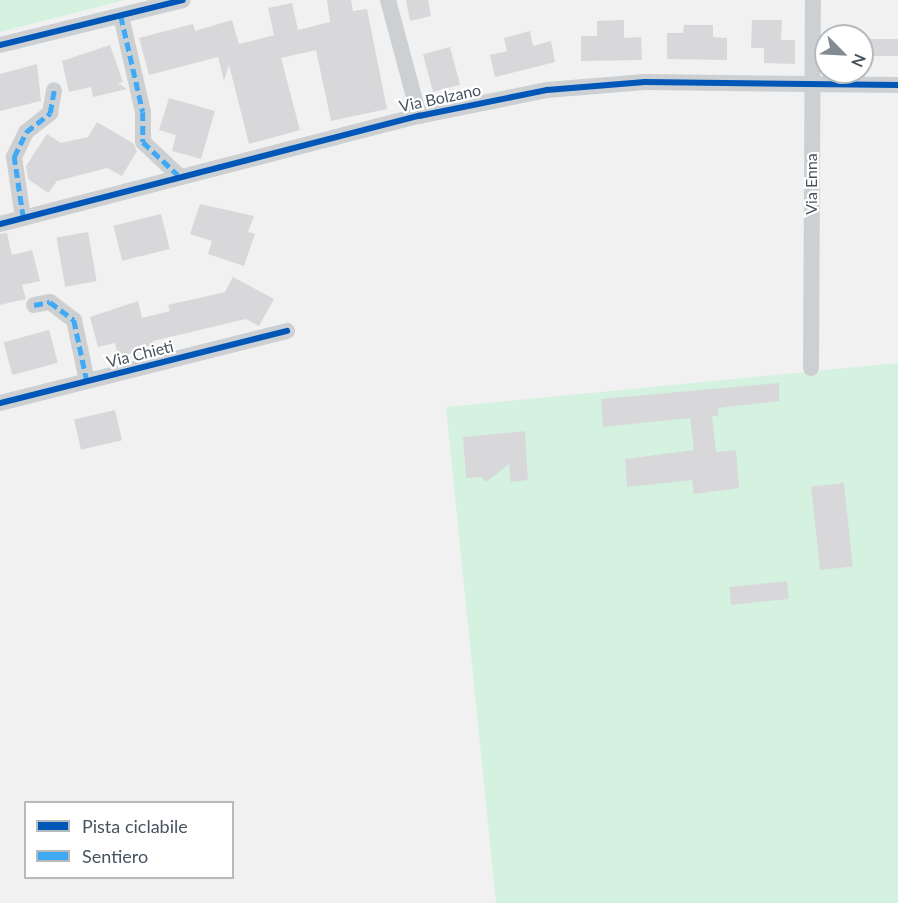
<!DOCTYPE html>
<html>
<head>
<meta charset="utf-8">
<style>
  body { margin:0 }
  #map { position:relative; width:898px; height:903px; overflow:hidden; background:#f2f1f1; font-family:Lato,sans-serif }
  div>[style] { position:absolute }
  .green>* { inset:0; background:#d5f2e1 }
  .building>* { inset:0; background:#d8d8da; transform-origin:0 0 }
  .minor>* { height:16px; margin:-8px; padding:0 8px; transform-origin:8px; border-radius:8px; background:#cdd0d2 }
  .quiet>* { height:4.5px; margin-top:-2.25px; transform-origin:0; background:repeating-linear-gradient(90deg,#3fa9f5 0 9px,transparent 0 13.5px) }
  .cycleway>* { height:6px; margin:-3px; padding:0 3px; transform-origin:3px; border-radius:3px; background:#0057b8 }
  span { translate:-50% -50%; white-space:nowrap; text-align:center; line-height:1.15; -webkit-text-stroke:4.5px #fff; paint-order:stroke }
  .street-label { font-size:16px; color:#47535f }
  .legend { position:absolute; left:24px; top:801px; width:210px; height:78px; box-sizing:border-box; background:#fff; border:2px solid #b5babf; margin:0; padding:8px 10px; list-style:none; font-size:18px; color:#47535f }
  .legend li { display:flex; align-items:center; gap:12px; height:30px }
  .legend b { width:30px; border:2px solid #b5babf }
  .north { position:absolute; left:814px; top:24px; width:60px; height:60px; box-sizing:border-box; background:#fff; border:2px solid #b5babf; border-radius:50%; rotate:114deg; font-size:16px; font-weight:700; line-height:24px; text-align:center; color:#47535f }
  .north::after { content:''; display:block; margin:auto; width:21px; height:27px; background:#838a92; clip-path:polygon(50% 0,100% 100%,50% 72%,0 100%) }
</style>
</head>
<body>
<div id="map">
  <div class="green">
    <i style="clip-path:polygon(0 0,125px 0,0 32px)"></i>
    <i style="clip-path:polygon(898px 363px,898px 903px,496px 903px,446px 407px)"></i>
  </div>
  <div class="building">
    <i style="clip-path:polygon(327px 0,351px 0,353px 11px,367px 9px,387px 109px,331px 121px,316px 50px,281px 58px,300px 130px,249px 144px,229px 65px,224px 81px,218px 57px,149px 75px,139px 38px,193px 24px,195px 31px,232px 20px,239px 44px,274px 35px,268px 8px,292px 3px,298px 30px,330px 22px)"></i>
    <i style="clip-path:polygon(406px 0,428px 0,431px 16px,410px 21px)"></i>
    <i style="clip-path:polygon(624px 20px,624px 38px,641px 37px,642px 60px,581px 61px,581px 36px,597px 36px,597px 21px)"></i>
    <i style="clip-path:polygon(752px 20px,782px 20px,781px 40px,795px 40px,795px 64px,764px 63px,764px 48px,751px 48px)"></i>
    <i style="clip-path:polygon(684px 25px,713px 25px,713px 37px,727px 38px,727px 60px,667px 59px,667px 33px,683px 33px)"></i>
    <i style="clip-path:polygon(530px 31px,533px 46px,551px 41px,555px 62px,495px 77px,490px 55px,507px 51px,504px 38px)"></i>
    <i style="left:898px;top:39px;width:17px;height:36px;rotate:90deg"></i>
    <i style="clip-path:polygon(110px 45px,123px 82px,118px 83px,127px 89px,93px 97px,91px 87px,69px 92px,62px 61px)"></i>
    <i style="left:450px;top:47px;width:39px;height:28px;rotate:75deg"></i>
    <i style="clip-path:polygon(37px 64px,41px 101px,0 111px,0 74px)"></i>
    <i style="clip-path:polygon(169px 98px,215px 111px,201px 159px,172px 151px,176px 135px,159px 130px)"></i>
    <i style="clip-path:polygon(97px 122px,133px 143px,137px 151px,122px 176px,107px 168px,57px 181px,48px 193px,28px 179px,26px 166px,47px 134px,61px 143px,88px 137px)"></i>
    <i style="clip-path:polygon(200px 204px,254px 216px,248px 232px,255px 234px,244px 266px,208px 254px,212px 241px,190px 234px)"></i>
    <i style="left:161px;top:214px;width:36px;height:49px;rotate:76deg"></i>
    <i style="left:88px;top:232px;width:50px;height:32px;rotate:80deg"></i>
    <i style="clip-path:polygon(7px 233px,12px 255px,32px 250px,40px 281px,22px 285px,26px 299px,0 305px,0 234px)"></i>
    <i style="clip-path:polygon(233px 277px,274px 299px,259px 326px,246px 319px,153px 341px,155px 347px,118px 357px,115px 343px,98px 347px,90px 317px,138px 301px,142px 318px,170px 311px,168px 305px,225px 292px)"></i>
    <i style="left:49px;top:330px;width:34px;height:47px;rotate:75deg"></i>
    <i style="clip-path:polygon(779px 383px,779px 401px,718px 408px,718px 416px,712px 416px,716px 452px,736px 450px,739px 488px,694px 494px,692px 480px,627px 487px,625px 459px,694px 450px,690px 418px,603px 427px,601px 399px)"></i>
    <i style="left:115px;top:410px;width:31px;height:42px;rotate:77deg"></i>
    <i style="clip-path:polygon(525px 431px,528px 480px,511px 482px,509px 464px,486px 482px,481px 477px,466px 478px,463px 437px)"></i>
    <i style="left:844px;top:483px;width:84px;height:33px;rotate:84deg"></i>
    <i style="left:787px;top:581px;width:18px;height:58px;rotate:84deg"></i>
  </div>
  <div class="minor">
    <i style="left:388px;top:0;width:120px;rotate:75deg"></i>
    <i style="left:121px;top:16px;width:98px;rotate:77.1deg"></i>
    <i style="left:143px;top:112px;width:30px;rotate:90deg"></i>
    <i style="left:143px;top:142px;width:48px;rotate:43.3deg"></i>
    <i style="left:0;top:45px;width:188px;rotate:-13.8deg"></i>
    <i style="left:23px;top:218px;width:62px;rotate:-98.4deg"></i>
    <i style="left:14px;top:157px;width:28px;rotate:-64deg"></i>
    <i style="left:26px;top:132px;width:31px;rotate:-38deg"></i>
    <i style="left:50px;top:113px;width:23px;rotate:-80deg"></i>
    <i style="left:0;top:224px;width:433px;rotate:-14.5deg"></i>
    <i style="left:419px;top:116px;width:131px;rotate:-11.5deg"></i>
    <i style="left:547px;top:90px;width:98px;rotate:-4.7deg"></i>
    <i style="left:645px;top:82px;width:253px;rotate:0.7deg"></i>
    <i style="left:34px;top:305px;width:16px;rotate:-11deg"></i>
    <i style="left:50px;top:302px;width:30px;rotate:37deg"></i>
    <i style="left:74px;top:320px;width:62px;rotate:78deg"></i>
    <i style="left:811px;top:368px;width:368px;rotate:-89.7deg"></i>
    <i style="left:0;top:403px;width:296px;rotate:-14.1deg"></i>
  </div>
  <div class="quiet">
    <i style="left:121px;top:16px;width:98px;rotate:77.1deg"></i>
    <i style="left:143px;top:112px;width:30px;rotate:90deg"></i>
    <i style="left:143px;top:142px;width:48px;rotate:43.3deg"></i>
    <i style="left:23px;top:218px;width:62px;rotate:-98.4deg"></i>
    <i style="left:14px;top:157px;width:28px;rotate:-64deg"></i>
    <i style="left:26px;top:132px;width:31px;rotate:-38deg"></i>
    <i style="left:50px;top:113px;width:23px;rotate:-80deg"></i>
    <i style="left:34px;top:305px;width:16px;rotate:-11deg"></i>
    <i style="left:50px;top:302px;width:30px;rotate:37deg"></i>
    <i style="left:74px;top:320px;width:62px;rotate:78deg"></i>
  </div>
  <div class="cycleway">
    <i style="left:0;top:45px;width:188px;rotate:-13.8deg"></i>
    <i style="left:0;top:224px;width:433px;rotate:-14.5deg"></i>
    <i style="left:419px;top:116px;width:131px;rotate:-11.5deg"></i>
    <i style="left:547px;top:90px;width:98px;rotate:-4.7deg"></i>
    <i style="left:645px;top:82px;width:253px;rotate:0.7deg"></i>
    <i style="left:0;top:403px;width:296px;rotate:-14.1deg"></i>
  </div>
  <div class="street-label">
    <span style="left:440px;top:98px;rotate:-12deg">Via Bolzano</span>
    <span style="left:811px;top:184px;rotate:-90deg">Via Enna</span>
    <span style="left:140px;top:354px;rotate:-14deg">Via Chieti</span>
  </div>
  <ul class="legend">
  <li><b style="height:8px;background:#0057b8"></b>Pista ciclabile</li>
  <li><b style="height:8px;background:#3fa9f5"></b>Sentiero</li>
  </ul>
  <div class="north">N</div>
</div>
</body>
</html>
